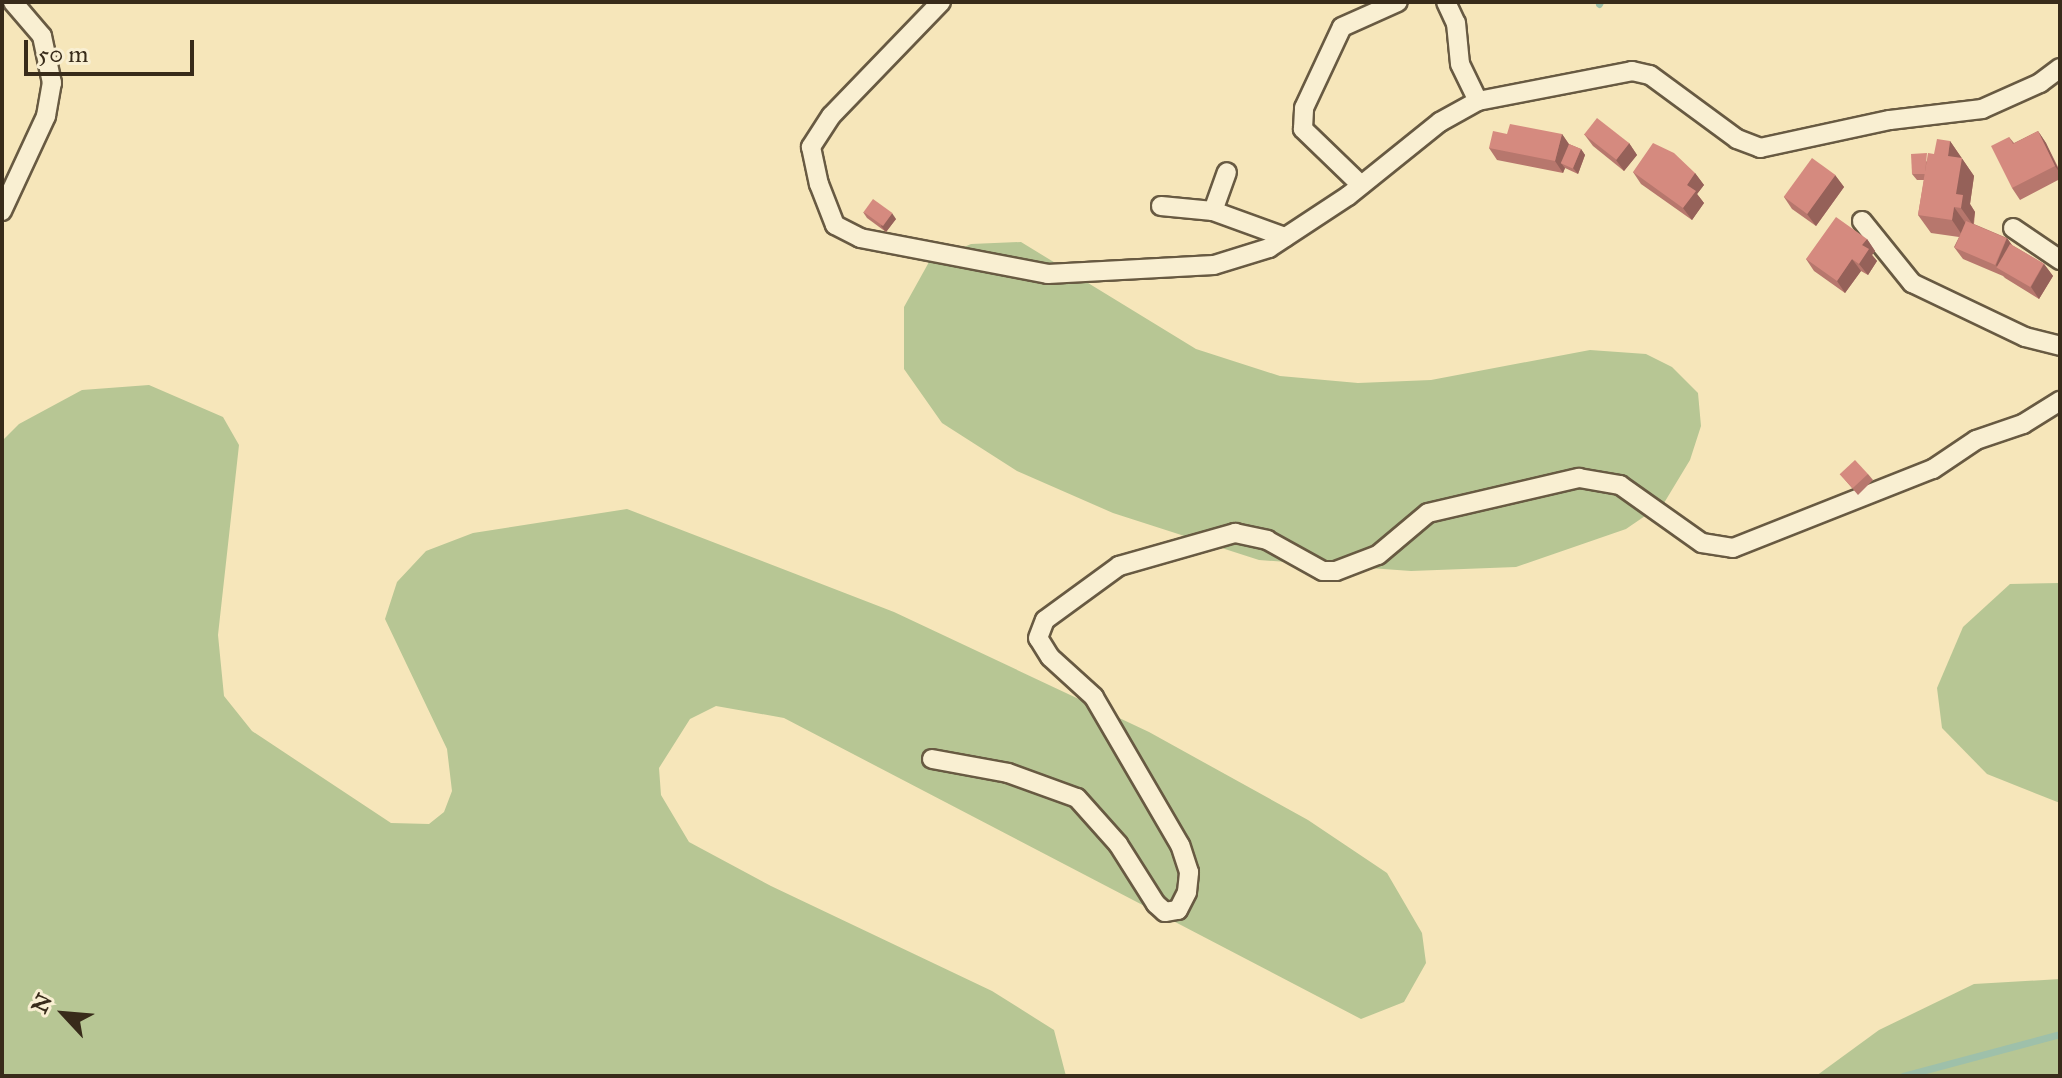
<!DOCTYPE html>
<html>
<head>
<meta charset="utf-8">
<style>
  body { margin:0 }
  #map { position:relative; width:2062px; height:1078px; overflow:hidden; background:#f6e6ba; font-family:"IM FELL Great Primer",serif }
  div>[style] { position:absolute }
  .green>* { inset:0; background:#b7c694 }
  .stream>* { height:7px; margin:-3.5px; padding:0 3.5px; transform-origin:3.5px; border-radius:3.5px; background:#9ec0aa }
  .roads { filter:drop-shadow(2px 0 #685a42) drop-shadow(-2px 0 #685a42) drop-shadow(0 2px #685a42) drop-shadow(0 -2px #685a42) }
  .minor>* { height:18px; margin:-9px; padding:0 9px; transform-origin:9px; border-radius:9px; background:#f9efd2 }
  .wall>* { inset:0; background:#b7776d }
  .shaded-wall>* { inset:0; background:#956159 }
  .building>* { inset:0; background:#d58a7f; transform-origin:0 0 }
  span { translate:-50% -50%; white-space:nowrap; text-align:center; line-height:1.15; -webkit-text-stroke:6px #f9efd2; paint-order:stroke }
  .frame { position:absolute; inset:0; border:4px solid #382b1a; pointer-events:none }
  .north { position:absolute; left:24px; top:974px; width:80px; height:80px; -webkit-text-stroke:6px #f9efd2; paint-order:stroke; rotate:296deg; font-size:22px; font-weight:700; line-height:32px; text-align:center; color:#382b1a }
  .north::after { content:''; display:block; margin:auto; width:28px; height:36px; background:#382b1a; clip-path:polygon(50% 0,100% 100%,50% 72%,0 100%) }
  .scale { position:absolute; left:24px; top:40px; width:170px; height:36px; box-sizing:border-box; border:4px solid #382b1a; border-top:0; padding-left:10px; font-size:24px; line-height:28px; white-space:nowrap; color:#382b1a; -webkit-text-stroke:6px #f9efd2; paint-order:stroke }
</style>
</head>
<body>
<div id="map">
  <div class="green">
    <i style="clip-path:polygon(1021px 242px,1196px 349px,1280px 376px,1358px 383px,1431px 380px,1590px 350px,1646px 354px,1672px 367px,1698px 393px,1701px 426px,1690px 460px,1664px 503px,1626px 529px,1516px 567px,1411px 571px,1259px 560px,1113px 513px,1017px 471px,942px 423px,904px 369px,904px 307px,929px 262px,971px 244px)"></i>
    <i style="clip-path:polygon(149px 385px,223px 417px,239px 445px,218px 635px,224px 696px,252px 731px,391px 823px,429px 824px,444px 812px,452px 791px,447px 749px,385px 619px,397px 582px,426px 551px,473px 533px,627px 509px,894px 612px,1149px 732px,1308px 820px,1387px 873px,1422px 933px,1426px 963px,1404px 1002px,1361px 1019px,784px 718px,716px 706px,690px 719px,659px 768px,661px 795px,689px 842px,771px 886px,992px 991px,1054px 1030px,1066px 1076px,2px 1076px,2px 441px,19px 424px,82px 390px)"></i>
    <i style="clip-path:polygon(2060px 583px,2060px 803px,1987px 774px,1942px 728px,1937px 688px,1963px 627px,2010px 584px)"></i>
    <i style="clip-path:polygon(2060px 979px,2060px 1076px,1816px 1076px,1879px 1030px,1974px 984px)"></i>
  </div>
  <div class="stream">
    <i style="left:1599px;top:4px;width:2px;rotate:-63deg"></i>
    <i style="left:1903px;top:1076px;width:163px;rotate:-15deg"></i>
  </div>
  <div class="roads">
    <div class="minor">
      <i style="left:941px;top:2px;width:158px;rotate:134deg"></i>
      <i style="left:831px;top:116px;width:37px;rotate:123deg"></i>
      <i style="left:811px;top:147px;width:38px;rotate:78deg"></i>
      <i style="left:819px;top:184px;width:44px;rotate:68.7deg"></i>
      <i style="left:835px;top:225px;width:28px;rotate:27deg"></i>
      <i style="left:860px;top:238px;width:191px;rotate:10.8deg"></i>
      <i style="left:1048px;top:274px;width:166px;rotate:-3.1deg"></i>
      <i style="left:1214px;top:265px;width:58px;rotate:-17.2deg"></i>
      <i style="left:1269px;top:248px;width:95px;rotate:-33.4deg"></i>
      <i style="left:1348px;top:196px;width:118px;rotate:-38.8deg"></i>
      <i style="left:1440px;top:122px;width:43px;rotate:-28.9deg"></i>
      <i style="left:1478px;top:101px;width:157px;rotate:-11deg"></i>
      <i style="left:1632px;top:71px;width:18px;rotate:13deg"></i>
      <i style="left:1650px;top:75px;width:108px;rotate:36.3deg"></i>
      <i style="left:1737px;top:139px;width:25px;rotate:21deg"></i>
      <i style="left:1760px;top:148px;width:133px;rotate:-12.2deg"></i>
      <i style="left:1890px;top:120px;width:93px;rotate:-6.8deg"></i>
      <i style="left:1982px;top:109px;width:64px;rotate:-24.1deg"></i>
      <i style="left:2040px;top:83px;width:25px;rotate:-37deg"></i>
      <i style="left:1446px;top:2px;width:23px;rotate:65deg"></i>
      <i style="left:1456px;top:23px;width:41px;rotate:84.4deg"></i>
      <i style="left:1460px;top:64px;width:41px;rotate:64.1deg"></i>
      <i style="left:1361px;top:185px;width:81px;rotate:-136deg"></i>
      <i style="left:1303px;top:129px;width:21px;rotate:-87deg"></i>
      <i style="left:1304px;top:108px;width:89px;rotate:-64.9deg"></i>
      <i style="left:1342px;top:27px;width:61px;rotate:-24.1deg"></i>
      <i style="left:1161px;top:206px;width:52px;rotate:5.5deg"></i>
      <i style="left:1213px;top:211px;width:77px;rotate:19.9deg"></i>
      <i style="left:2px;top:211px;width:105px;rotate:-65.1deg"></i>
      <i style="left:46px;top:116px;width:34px;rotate:-80deg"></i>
      <i style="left:52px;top:83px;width:48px;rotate:-102deg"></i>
      <i style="left:42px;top:36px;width:45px;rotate:-130.5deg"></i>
      <i style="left:1213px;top:211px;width:41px;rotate:-70.3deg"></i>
      <i style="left:1862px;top:221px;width:80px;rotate:51.1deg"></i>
      <i style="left:1912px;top:283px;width:125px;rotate:25.5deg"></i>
      <i style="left:2025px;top:337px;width:36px;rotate:14deg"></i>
      <i style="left:2013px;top:228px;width:57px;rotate:34.2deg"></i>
      <i style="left:932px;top:759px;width:77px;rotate:10.4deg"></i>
      <i style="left:1008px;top:773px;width:73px;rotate:19.9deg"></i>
      <i style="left:1077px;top:798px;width:62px;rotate:48.3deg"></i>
      <i style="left:1118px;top:844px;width:71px;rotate:57.7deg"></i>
      <i style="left:1156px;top:904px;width:12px;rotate:42deg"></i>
      <i style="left:1165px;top:912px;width:13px;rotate:-9deg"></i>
      <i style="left:1178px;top:910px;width:20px;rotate:-63deg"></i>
      <i style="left:1187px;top:892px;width:20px;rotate:-84deg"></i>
      <i style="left:1189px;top:872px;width:28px;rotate:-108deg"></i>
      <i style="left:1180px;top:845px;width:171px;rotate:-120.2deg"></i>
      <i style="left:1094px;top:697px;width:59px;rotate:-137.7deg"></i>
      <i style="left:1050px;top:657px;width:22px;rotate:-122deg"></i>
      <i style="left:1038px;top:638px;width:19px;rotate:-69deg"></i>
      <i style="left:1045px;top:620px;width:92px;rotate:-36.1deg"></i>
      <i style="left:1119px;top:566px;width:121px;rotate:-15.9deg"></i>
      <i style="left:1235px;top:533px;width:33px;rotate:12deg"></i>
      <i style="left:1267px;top:540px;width:64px;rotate:29deg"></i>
      <i style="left:1323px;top:571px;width:13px"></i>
      <i style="left:1336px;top:571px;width:45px;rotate:-20.9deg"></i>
      <i style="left:1378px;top:555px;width:65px;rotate:-40deg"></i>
      <i style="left:1428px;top:513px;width:155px;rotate:-13.1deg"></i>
      <i style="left:1579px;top:478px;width:42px;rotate:9.7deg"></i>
      <i style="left:1620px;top:485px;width:100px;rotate:35.3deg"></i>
      <i style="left:1702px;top:543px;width:31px;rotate:9deg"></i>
      <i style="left:1733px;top:548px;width:215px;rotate:-21.6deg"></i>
      <i style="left:1933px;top:469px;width:52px;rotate:-34deg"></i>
      <i style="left:1976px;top:440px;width:50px;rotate:-18.8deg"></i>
      <i style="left:2023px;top:424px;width:44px;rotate:-31.9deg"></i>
    </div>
  </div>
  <div class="wall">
    <i style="clip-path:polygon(2038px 131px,2046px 143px,2060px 171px,2060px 179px,2020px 200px,2012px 188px,2009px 137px,2014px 143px)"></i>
    <i style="clip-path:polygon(1507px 134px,1562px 134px,1569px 144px,1581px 149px,1585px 155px,1578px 174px,1565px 168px,1563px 173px,1497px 160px,1489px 148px)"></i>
    <i style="clip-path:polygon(1584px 134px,1629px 143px,1637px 155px,1624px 171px,1593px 146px)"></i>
    <i style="clip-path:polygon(1950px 141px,1974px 176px,1970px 204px,1975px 212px,1974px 224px,2007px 238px,2012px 245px,2044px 264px,2053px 276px,2039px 299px,2005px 278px,2003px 276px,1963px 259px,1954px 247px,1959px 237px,1931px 233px,1918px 215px,1924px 180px,1917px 180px,1912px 174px)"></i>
    <i style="clip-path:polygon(1633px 172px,1695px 173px,1704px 185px,1697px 194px,1704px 203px,1692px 220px,1641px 184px)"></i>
    <i style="clip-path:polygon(1835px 175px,1844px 187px,1816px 226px,1792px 209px,1784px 197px)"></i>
    <i style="clip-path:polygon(863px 212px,896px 219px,886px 232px,867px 218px)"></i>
    <i style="clip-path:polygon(1867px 239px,1875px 251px,1872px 255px,1877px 261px,1868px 275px,1861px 271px,1845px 293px,1814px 271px,1806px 259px)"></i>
    <i style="clip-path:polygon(1840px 474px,1868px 474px,1873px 480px,1858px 495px)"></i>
  </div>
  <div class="shaded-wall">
    <i style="clip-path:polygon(2038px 131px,2046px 143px,2060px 173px,2055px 166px)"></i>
    <i style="clip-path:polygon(1562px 134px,1570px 146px,1561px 163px,1565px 168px,1563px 173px,1555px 161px)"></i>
    <i style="clip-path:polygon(1950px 141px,1974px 176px,1970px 204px,1975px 212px,1973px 225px,1961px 208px,1956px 194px,1948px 156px)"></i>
    <i style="clip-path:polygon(1629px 143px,1637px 155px,1624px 171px,1616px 160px)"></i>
    <i style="clip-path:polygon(1581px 149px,1585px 155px,1578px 174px,1573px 168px)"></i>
    <i style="clip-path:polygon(1695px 173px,1704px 185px,1697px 194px,1704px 203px,1692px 220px,1683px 208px,1687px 185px)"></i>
    <i style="clip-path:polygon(1835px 175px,1844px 187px,1816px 226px,1807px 214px)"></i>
    <i style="clip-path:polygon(1954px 207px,1967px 225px,1964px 238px,1952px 220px)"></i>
    <i style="clip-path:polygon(892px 213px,896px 219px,886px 232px,881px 226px)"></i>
    <i style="clip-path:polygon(2007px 238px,2015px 250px,1998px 268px,1996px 265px)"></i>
    <i style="clip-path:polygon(1867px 239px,1875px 251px,1872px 255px,1877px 261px,1868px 275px,1859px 264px,1862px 245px)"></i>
    <i style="clip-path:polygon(1852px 259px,1861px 271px,1845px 293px,1837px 281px)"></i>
    <i style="clip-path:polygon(2044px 264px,2053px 276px,2039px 299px,2031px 287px)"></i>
  </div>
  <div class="building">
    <i style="left:1597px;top:118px;width:41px;height:21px;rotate:38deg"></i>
    <i style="clip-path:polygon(1510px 124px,1562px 134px,1555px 161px,1489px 148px,1493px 131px,1507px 134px)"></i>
    <i style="clip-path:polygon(2038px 131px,2055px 166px,2012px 188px,1991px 146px,2009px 137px,2013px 144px)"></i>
    <i style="clip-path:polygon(1937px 139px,1950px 141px,1948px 156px,1962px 158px,1956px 194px,1963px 195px,1961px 208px,1954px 207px,1952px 220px,1918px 215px,1928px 153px,1934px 154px)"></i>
    <i style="clip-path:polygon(1653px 143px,1674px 153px,1695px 173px,1687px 185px,1696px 191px,1683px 208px,1633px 172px)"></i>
    <i style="left:1569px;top:144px;width:13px;height:21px;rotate:23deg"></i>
    <i style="clip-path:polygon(1927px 153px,1925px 174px,1912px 174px,1911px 154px)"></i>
    <i style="left:1812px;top:158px;width:29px;height:48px;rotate:36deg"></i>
    <i style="left:873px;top:199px;width:24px;height:16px;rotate:36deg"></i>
    <i style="clip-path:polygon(1836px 217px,1867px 239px,1862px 245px,1869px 249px,1859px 264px,1852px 259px,1837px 281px,1806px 259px)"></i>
    <i style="left:1966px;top:221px;width:44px;height:29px;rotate:23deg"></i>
    <i style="left:2010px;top:244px;width:39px;height:27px;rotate:30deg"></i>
    <i style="left:1855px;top:460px;width:19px;height:21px;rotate:47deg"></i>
  </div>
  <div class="frame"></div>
  <div class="north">N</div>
  <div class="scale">50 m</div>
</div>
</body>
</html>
